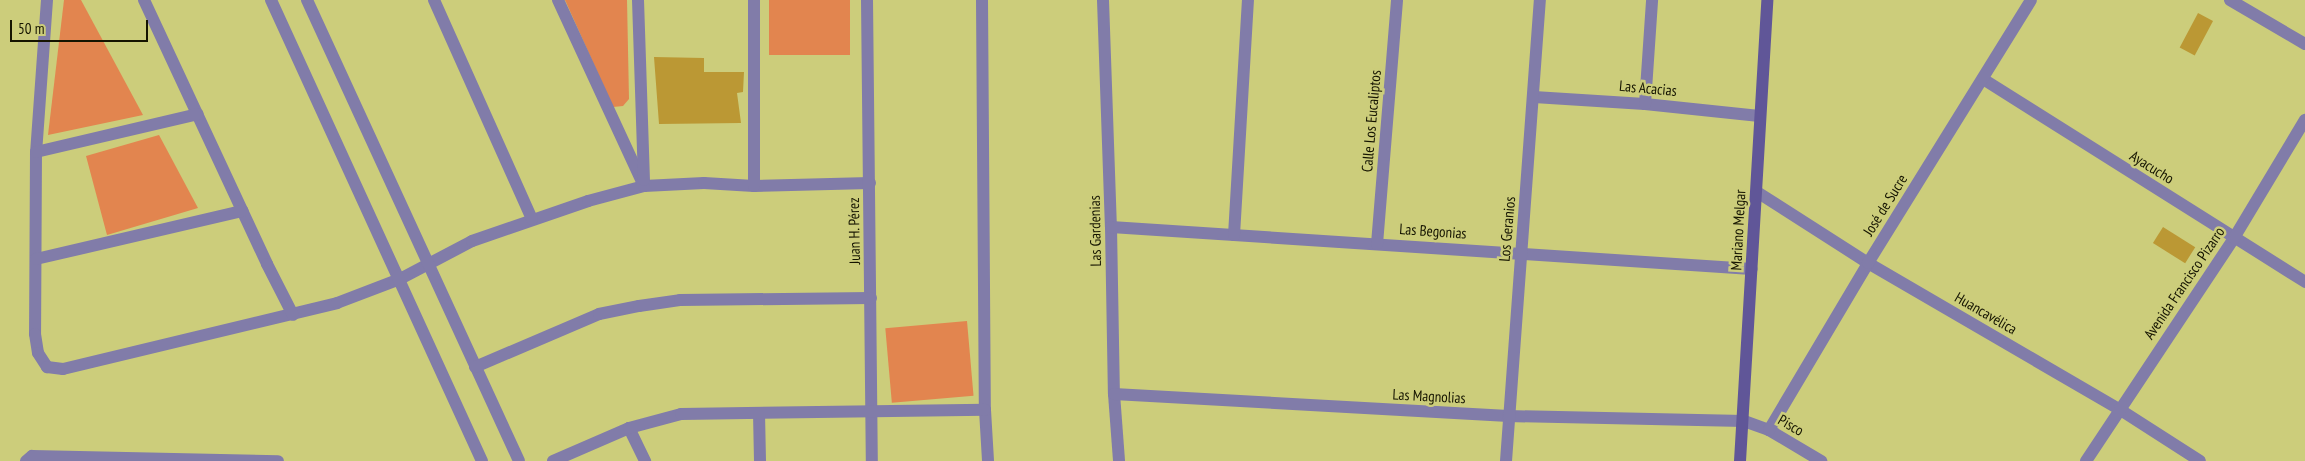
<!DOCTYPE html>
<html>
<head>
<meta charset="utf-8">
<style>
  body { margin:0 }
  #map { position:relative; width:2305px; height:461px; overflow:hidden; background:#cccd7b; font-family:"PT Sans Narrow",sans-serif }
  div>[style] { position:absolute }
  .green>* { inset:0; background:#e2854f; transform-origin:0 0 }
  .building>* { inset:0; background:#bb9834; transform-origin:0 0 }
  .street>* { height:12px; margin:-6px; padding:0 6px; transform-origin:6px; border-radius:6px; background:#817ca9 }
  .secondary>* { height:12px; margin:-6px; padding:0 6px; transform-origin:6px; border-radius:6px; background:#605698 }
  span { translate:-50% -50%; white-space:nowrap; text-align:center; line-height:1.15; -webkit-text-stroke:5px #cccd7b; paint-order:stroke }
  .street-label { font-size:15px; color:#151400 }
  .scale { position:absolute; left:10px; top:20px; width:138px; height:22px; box-sizing:border-box; border:2px solid #151400; border-top:0; padding-left:6px; font-size:15px; line-height:18px; white-space:nowrap; color:#151400; -webkit-text-stroke:4px #cccd7b; paint-order:stroke }
</style>
</head>
<body>
<div id="map">
  <div class="green">
    <i style="clip-path:polygon(64px 0,81px 0,143px 115px,48px 135px)"></i>
    <i style="clip-path:polygon(565px 0,627px 0,629px 99px,623px 106px,613px 107px)"></i>
    <i style="left:769px;top:0;width:81px;height:55px"></i>
    <i style="clip-path:polygon(159px 135px,198px 208px,107px 235px,86px 156px)"></i>
    <i style="left:967px;top:321px;width:75px;height:82px;rotate:85deg"></i>
  </div>
  <div class="building">
    <i style="left:2198px;top:13px;width:17px;height:39px;rotate:28deg"></i>
    <i style="clip-path:polygon(654px 57px,704px 58px,704px 72px,744px 72px,743px 92px,737px 93px,741px 123px,659px 124px)"></i>
    <i style="left:2163px;top:227px;width:38px;height:19px;rotate:32deg"></i>
  </div>
  <div class="street">
    <i style="left:47px;top:0;width:152px;rotate:94.1deg"></i>
    <i style="left:36px;top:152px;width:182px;rotate:90.3deg"></i>
    <i style="left:35px;top:334px;width:19px;rotate:81deg"></i>
    <i style="left:38px;top:353px;width:17px;rotate:57deg"></i>
    <i style="left:47px;top:367px;width:16px;rotate:7deg"></i>
    <i style="left:63px;top:369px;width:282px;rotate:-13.5deg"></i>
    <i style="left:337px;top:303px;width:67px;rotate:-20.9deg"></i>
    <i style="left:400px;top:279px;width:81px;rotate:-27.8deg"></i>
    <i style="left:472px;top:241px;width:123px;rotate:-19deg"></i>
    <i style="left:588px;top:201px;width:58px;rotate:-15deg"></i>
    <i style="left:644px;top:186px;width:60px;rotate:-2.9deg"></i>
    <i style="left:704px;top:183px;width:50px;rotate:3.4deg"></i>
    <i style="left:754px;top:186px;width:116px;rotate:-1.5deg"></i>
    <i style="left:144px;top:0;width:291px;rotate:65deg"></i>
    <i style="left:267px;top:264px;width:57px;rotate:63deg"></i>
    <i style="left:271px;top:0;width:507px;rotate:65.41deg"></i>
    <i style="left:307px;top:0;width:507px;rotate:65.3deg"></i>
    <i style="left:434px;top:0;width:240px;rotate:65.9deg"></i>
    <i style="left:558px;top:0;width:205px;rotate:65.2deg"></i>
    <i style="left:638px;top:0;width:180px;rotate:88.1deg"></i>
    <i style="left:754px;top:0;width:186px;rotate:90deg"></i>
    <i style="left:867px;top:0;width:461px;rotate:89.4deg"></i>
    <i style="left:982px;top:0;width:410px;rotate:89.6deg"></i>
    <i style="left:985px;top:410px;width:51px;rotate:86.6deg"></i>
    <i style="left:1103px;top:0;width:227px;rotate:88deg"></i>
    <i style="left:1111px;top:227px;width:167px;rotate:89deg"></i>
    <i style="left:1114px;top:394px;width:67px;rotate:85.7deg"></i>
    <i style="left:2230px;top:0;width:87px;rotate:30.4deg"></i>
    <i style="left:1983px;top:79px;width:381px;rotate:32.2deg"></i>
    <i style="left:1534px;top:97px;width:111px;rotate:3.6deg"></i>
    <i style="left:1645px;top:104px;width:115px;rotate:6deg"></i>
    <i style="left:1645px;top:104px;width:104px;rotate:-86.1deg"></i>
    <i style="left:36px;top:152px;width:166px;rotate:-13.2deg"></i>
    <i style="left:1757px;top:192px;width:132px;rotate:32.6deg"></i>
    <i style="left:1868px;top:263px;width:290px;rotate:30.2deg"></i>
    <i style="left:2119px;top:409px;width:96px;rotate:32.7deg"></i>
    <i style="left:1111px;top:227px;width:642px;rotate:3.75deg"></i>
    <i style="left:1234px;top:235px;width:235px;rotate:-86.6deg"></i>
    <i style="left:1377px;top:244px;width:245px;rotate:-85.3deg"></i>
    <i style="left:36px;top:259px;width:212px;rotate:-13.1deg"></i>
    <i style="left:475px;top:367px;width:135px;rotate:-23.1deg"></i>
    <i style="left:599px;top:314px;width:41px;rotate:-11.3deg"></i>
    <i style="left:639px;top:306px;width:41px;rotate:-8.3deg"></i>
    <i style="left:680px;top:300px;width:191px;rotate:-0.6deg"></i>
    <i style="left:1114px;top:394px;width:395px;rotate:3.2deg"></i>
    <i style="left:1508px;top:416px;width:236px;rotate:1.2deg"></i>
    <i style="left:1744px;top:421px;width:27px;rotate:20deg"></i>
    <i style="left:1769px;top:430px;width:61px;rotate:30.8deg"></i>
    <i style="left:759px;top:413px;width:48px;rotate:88.8deg"></i>
    <i style="left:629px;top:428px;width:37px;rotate:64deg"></i>
    <i style="left:1769px;top:430px;width:194px;rotate:-59.3deg"></i>
    <i style="left:1868px;top:263px;width:309px;rotate:-58.2deg"></i>
    <i style="left:26px;top:461px;width:8px;rotate:-40deg"></i>
    <i style="left:32px;top:456px;width:246px;rotate:1.2deg"></i>
    <i style="left:553px;top:461px;width:83px;rotate:-23.5deg"></i>
    <i style="left:629px;top:428px;width:54px;rotate:-15.1deg"></i>
    <i style="left:681px;top:414px;width:304px;rotate:-0.8deg"></i>
    <i style="left:1506px;top:461px;width:462px;rotate:-85.8deg"></i>
    <i style="left:2086px;top:461px;width:268px;rotate:-56.4deg"></i>
    <i style="left:2234px;top:238px;width:138px;rotate:-59deg"></i>
  </div>
  <div class="secondary">
    <i style="left:1740px;top:461px;width:462px;rotate:-86.6deg"></i>
  </div>
  <div class="street-label">
    <span style="left:1648px;top:88px;rotate:5deg">Las Acacias</span>
    <span style="left:1371px;top:121px;rotate:-85deg">Calle Los Eucaliptos</span>
    <span style="left:2152px;top:167px;rotate:32deg">Ayacucho</span>
    <span style="left:1885px;top:205px;rotate:-58deg">José de Sucre</span>
    <span style="left:1507px;top:229px;rotate:-85deg">Los Geranios</span>
    <span style="left:1738px;top:230px;rotate:-87deg">Mariano Melgar</span>
    <span style="left:854px;top:231px;rotate:-91deg">Juan H. Pérez</span>
    <span style="left:1095px;top:231px;rotate:-91deg">Las Gardenias</span>
    <span style="left:1433px;top:231px;rotate:4deg">Las Begonias</span>
    <span style="left:2184px;top:283px;rotate:-56deg">Avenida Francisco Pizarro</span>
    <span style="left:1986px;top:313px;rotate:30deg">Huancavélica</span>
    <span style="left:1429px;top:396px;rotate:3deg">Las Magnolias</span>
    <span style="left:1791px;top:425px;rotate:30deg">Pisco</span>
  </div>
  <div class="scale">50 m</div>
</div>
</body>
</html>
